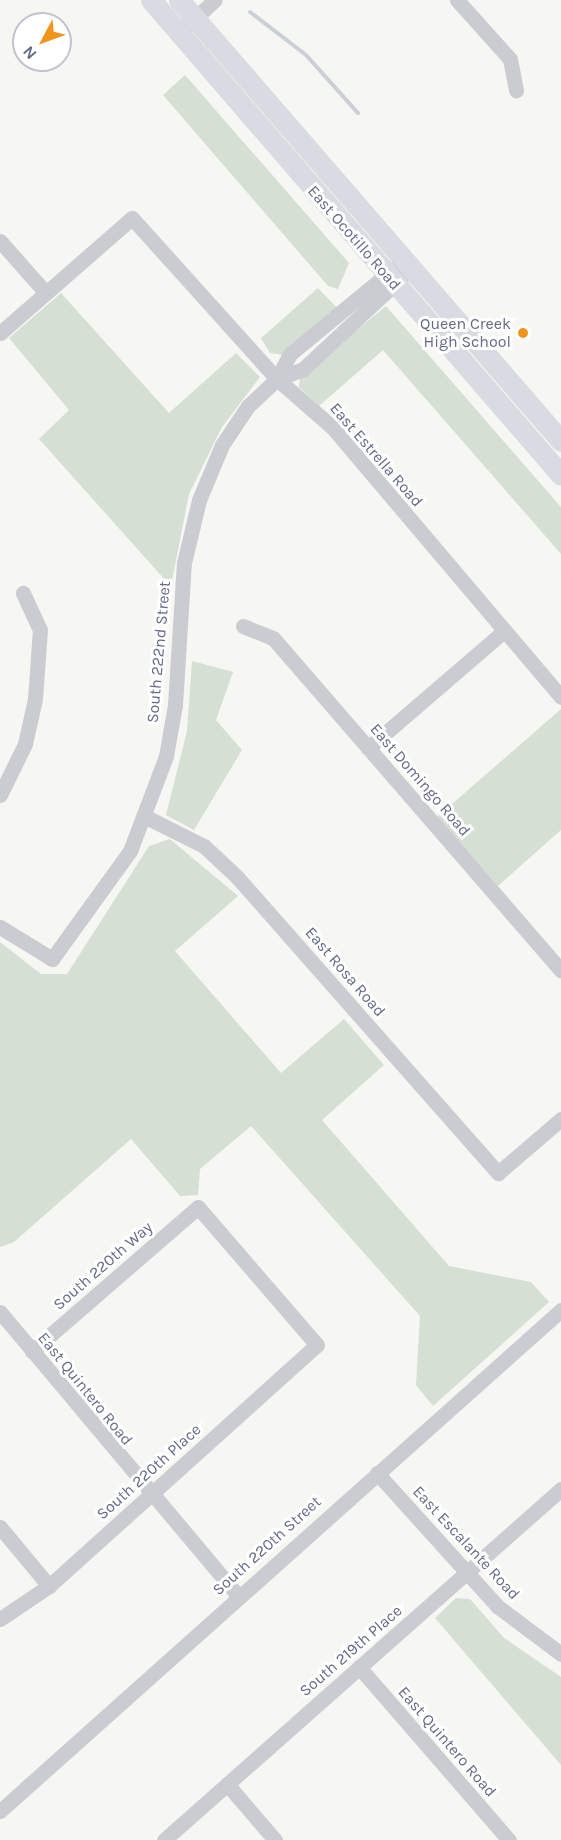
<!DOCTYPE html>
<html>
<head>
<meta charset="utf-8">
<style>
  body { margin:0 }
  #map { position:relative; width:561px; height:1840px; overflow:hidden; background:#f6f7f3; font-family:Karla,sans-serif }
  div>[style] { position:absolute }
  .green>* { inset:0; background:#d5dfd4 }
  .stream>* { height:4px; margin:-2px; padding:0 2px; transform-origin:2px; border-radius:2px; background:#cbcfd7 }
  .minor>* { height:15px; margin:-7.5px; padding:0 7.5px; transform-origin:7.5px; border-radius:7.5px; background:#cbccd1 }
  .secondary>* { height:21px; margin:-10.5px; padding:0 10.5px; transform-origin:10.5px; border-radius:10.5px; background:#d9dbe2 }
  .dots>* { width:16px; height:16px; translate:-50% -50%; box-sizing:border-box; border:3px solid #fff; border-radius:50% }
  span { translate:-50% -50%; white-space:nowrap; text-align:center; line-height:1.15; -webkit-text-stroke:6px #fff; paint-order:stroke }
  .street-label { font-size:16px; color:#646b87 }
  .poi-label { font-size:16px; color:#646b87 }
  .right { translate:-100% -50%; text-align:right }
  .north { position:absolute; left:12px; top:12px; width:60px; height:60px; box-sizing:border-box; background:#fff; border:2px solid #c1c4cf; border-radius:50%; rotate:229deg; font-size:16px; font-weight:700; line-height:24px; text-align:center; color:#646b87 }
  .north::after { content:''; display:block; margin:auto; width:21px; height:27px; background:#f0941b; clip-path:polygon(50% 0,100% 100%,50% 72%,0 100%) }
</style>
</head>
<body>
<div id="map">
  <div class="green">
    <i style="clip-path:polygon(185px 75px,349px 263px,338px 289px,328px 286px,163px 95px)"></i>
    <i style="clip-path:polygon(318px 288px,337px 308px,283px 355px,270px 353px,261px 338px)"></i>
    <i style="clip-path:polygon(61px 293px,169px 413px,236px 353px,260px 377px,222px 427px,189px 494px,172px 581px,166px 581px,39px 439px,69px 410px,9px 338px)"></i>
    <i style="clip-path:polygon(386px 306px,561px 507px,561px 554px,383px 350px,319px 406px,299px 387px,300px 377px)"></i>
    <i style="clip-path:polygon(192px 661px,233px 672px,216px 720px,242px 750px,194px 830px,166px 815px,187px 731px)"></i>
    <i style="clip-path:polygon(561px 709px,561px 830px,498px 886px,437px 817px)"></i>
    <i style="clip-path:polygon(170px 839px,238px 896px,175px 951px,281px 1073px,344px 1019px,384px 1065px,322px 1120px,449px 1266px,531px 1282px,549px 1302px,433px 1406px,416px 1385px,420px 1316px,251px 1126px,200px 1169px,198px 1195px,180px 1196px,131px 1139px,14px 1242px,0 1247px,0 942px,41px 974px,67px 974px,149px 846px)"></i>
    <i style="clip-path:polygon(456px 1598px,470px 1599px,504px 1638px,561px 1677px,561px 1765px,435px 1618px)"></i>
  </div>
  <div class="stream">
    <i style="left:250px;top:12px;width:71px;rotate:37.5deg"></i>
    <i style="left:306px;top:55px;width:78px;rotate:48.1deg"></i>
  </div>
  <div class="minor">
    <i style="left:457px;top:0;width:79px;rotate:48.1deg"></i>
    <i style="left:510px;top:59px;width:32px;rotate:79deg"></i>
    <i style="left:189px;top:24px;width:35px;rotate:-43deg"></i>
    <i style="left:0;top:241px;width:69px;rotate:48.5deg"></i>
    <i style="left:0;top:333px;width:175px;rotate:-41.1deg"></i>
    <i style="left:132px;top:218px;width:217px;rotate:48deg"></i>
    <i style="left:277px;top:379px;width:73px;rotate:41.1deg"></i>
    <i style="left:332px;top:427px;width:354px;rotate:49.7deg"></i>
    <i style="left:277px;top:379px;width:28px;rotate:-21deg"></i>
    <i style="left:303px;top:369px;width:134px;rotate:-42.9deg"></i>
    <i style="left:243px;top:626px;width:32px;rotate:22deg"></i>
    <i style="left:273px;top:638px;width:440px;rotate:49.1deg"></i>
    <i style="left:368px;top:748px;width:178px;rotate:-40.7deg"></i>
    <i style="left:0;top:795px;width:57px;rotate:-63.9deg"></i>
    <i style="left:25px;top:744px;width:46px;rotate:-77.5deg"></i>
    <i style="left:35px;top:699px;width:69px;rotate:-85.9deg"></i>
    <i style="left:40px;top:630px;width:41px;rotate:-114.7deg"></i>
    <i style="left:146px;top:817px;width:65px;rotate:26.6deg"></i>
    <i style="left:204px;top:846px;width:45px;rotate:43.2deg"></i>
    <i style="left:237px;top:877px;width:395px;rotate:48.6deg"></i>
    <i style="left:498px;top:1173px;width:83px;rotate:-40.6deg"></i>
    <i style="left:0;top:927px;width:61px;rotate:31.6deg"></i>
    <i style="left:52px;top:959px;width:133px;rotate:-54.2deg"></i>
    <i style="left:130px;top:851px;width:102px;rotate:-69.2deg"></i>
    <i style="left:166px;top:756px;width:52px;rotate:-80deg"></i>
    <i style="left:175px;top:705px;width:142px;rotate:-86.4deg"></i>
    <i style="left:184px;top:563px;width:65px;rotate:-76.6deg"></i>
    <i style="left:199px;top:500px;width:60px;rotate:-67.3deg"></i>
    <i style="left:222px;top:445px;width:47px;rotate:-56.3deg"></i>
    <i style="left:248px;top:406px;width:40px;rotate:-43deg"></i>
    <i style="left:277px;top:379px;width:28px;rotate:-63deg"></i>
    <i style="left:290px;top:354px;width:134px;rotate:-39.5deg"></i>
    <i style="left:0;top:1312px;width:371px;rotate:50deg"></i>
    <i style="left:377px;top:1473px;width:179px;rotate:47.9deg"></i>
    <i style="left:497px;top:1606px;width:80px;rotate:36.9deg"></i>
    <i style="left:0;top:1527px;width:77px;rotate:50.3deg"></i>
    <i style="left:0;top:1619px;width:59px;rotate:-34deg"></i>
    <i style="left:49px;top:1586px;width:360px;rotate:-42deg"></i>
    <i style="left:317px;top:1345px;width:182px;rotate:-130.8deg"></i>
    <i style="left:198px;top:1207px;width:220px;rotate:139.1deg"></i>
    <i style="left:359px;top:1667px;width:229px;rotate:49.1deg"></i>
    <i style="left:227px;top:1784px;width:74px;rotate:49.4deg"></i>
    <i style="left:0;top:1811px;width:752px;rotate:-41.77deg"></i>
    <i style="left:164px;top:1840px;width:530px;rotate:-41.48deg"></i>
  </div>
  <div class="secondary">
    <i style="left:151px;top:0;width:627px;rotate:49.2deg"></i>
    <i style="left:179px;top:0;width:583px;rotate:49.1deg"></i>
  </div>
  <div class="dots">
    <i style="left:523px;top:333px;background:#f0941b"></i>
  </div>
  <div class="street-label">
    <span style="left:354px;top:238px;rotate:49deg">East Ocotillo Road</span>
    <span style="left:376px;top:455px;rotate:49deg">East Estrella Road</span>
    <span style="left:159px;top:652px;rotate:-85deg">South 222nd Street</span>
    <span style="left:420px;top:780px;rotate:49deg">East Domingo Road</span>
    <span style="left:345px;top:972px;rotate:49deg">East Rosa Road</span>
    <span style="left:103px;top:1266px;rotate:-41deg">South 220th Way</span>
    <span style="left:85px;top:1389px;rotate:51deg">East Quintero Road</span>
    <span style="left:149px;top:1472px;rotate:-42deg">South 220th Place</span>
    <span style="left:466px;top:1543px;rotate:47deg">East Escalante Road</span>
    <span style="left:267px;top:1546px;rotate:-42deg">South 220th Street</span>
    <span style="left:351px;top:1651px;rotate:-41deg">South 219th Place</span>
    <span style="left:447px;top:1742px;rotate:49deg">East Quintero Road</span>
  </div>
  <div class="poi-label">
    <span class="right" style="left:511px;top:333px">Queen Creek<br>High School</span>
  </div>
  <div class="north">N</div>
</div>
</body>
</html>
